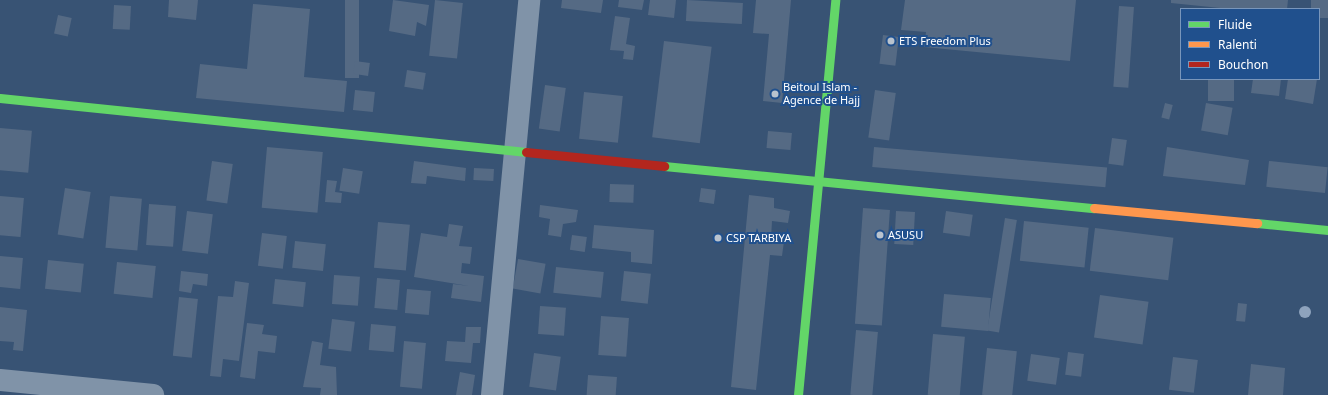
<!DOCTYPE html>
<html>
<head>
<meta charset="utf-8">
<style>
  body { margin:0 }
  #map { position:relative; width:1328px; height:395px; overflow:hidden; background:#385374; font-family:"Noto Sans",sans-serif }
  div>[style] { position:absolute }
  .building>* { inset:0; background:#556a84; transform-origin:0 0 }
  .street>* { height:22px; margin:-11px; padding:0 11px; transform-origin:11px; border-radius:11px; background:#8093a8 }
  .fast>* { height:9px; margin:-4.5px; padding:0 4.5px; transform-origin:4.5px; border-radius:4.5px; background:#63d668 }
  .slow>* { height:9px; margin:-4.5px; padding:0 4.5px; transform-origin:4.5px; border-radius:4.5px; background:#ff974d }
  .jam>* { height:9px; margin:-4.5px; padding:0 4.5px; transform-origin:4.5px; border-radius:4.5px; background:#b3261e }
  .trees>* { width:12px; height:12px; margin:-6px; border-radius:50%; background:#8ea3bd }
  .dots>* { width:11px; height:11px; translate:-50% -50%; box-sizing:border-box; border:2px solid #20508d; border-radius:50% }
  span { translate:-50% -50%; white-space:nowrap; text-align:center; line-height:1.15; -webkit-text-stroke:4px #20508d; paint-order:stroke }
  .poi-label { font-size:11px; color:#fff }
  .left { translate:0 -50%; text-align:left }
  .legend { position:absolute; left:1180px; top:8px; width:140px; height:72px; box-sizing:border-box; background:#20508d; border:1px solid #7996bb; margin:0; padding:5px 7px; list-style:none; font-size:12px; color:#fff }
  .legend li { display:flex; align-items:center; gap:8px; height:20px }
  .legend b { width:20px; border:1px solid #7996bb }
</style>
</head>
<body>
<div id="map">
  <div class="building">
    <i style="clip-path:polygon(169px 0,198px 0,196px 20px,168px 17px)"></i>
    <i style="left:345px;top:0;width:14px;height:78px"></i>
    <i style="clip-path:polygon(393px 0,429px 5px,426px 26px,417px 22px,415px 36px,389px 31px)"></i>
    <i style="left:435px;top:0;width:28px;height:56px;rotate:6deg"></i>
    <i style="clip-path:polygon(562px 0,603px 0,601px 13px,561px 8px)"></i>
    <i style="clip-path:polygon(619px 0,644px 0,642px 10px,618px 7px)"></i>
    <i style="clip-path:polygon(650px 0,676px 0,674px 18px,648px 15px)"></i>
    <i style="left:687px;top:0;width:56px;height:21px;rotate:3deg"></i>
    <i style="clip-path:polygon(756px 0,791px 0,782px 103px,763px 101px,769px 34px,753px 33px)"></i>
    <i style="clip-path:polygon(905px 0,1076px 0,1070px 61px,924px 47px,926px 32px,901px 30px)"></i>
    <i style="clip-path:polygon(1171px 0,1288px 0,1287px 9px,1230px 9px,1171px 3px)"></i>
    <i style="clip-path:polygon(1311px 0,1328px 0,1328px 18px,1319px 18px,1319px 9px,1311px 9px)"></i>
    <i style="clip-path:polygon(253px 4px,310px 9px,304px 77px,347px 81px,344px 112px,196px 98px,200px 64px,247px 69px)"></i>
    <i style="left:114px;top:5px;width:17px;height:24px;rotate:3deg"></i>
    <i style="left:1119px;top:6px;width:15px;height:81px;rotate:4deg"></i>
    <i style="left:58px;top:15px;width:14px;height:19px;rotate:12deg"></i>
    <i style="clip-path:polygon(615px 16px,630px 18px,626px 44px,635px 46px,633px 60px,623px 59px,624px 51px,610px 50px)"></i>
    <i style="left:883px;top:35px;width:16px;height:29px;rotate:7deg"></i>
    <i style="left:664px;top:41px;width:48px;height:97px;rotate:7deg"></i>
    <i style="left:355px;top:61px;width:15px;height:13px;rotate:8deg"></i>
    <i style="left:407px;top:70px;width:19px;height:17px;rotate:9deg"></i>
    <i style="left:1208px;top:79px;width:26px;height:22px"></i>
    <i style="clip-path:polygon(1253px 79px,1281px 79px,1279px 96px,1251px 93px)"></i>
    <i style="clip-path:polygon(1288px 79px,1317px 79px,1313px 104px,1285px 99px)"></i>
    <i style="left:545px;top:85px;width:21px;height:44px;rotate:8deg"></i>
    <i style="left:355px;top:90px;width:20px;height:20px;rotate:6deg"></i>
    <i style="left:875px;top:90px;width:21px;height:48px;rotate:8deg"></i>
    <i style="left:584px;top:92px;width:39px;height:47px;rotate:6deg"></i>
    <i style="left:1165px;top:103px;width:8px;height:15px;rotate:14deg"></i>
    <i style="left:1206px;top:103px;width:27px;height:28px;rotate:10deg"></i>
    <i style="left:0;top:128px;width:32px;height:42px;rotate:5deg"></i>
    <i style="left:768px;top:131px;width:24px;height:17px;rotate:5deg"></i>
    <i style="left:1112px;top:138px;width:15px;height:26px;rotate:8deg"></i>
    <i style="left:267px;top:147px;width:56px;height:61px;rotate:5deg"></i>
    <i style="left:874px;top:147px;width:234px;height:20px;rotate:5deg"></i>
    <i style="clip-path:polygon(1167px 147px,1249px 160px,1245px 185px,1163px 176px)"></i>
    <i style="left:212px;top:161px;width:21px;height:40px;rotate:8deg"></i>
    <i style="clip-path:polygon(414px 161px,466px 168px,465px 181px,427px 176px,426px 184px,411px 183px)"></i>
    <i style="left:1269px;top:161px;width:59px;height:26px;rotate:6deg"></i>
    <i style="left:343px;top:168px;width:20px;height:23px;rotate:9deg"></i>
    <i style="left:474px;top:168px;width:20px;height:12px;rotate:3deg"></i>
    <i style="clip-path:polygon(327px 180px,337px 181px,335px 192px,342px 193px,341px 203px,325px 202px)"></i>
    <i style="left:610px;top:184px;width:24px;height:18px;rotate:2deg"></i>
    <i style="left:65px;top:188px;width:26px;height:47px;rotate:9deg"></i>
    <i style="left:701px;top:188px;width:15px;height:14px;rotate:8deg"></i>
    <i style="clip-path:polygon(749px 195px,774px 198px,774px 208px,790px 211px,788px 223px,772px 221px,771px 239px,784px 241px,782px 256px,770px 255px,756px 390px,731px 387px)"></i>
    <i style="left:0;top:196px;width:24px;height:39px;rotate:5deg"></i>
    <i style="left:110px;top:196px;width:32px;height:52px;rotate:5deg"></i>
    <i style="left:149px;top:204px;width:27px;height:41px;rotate:4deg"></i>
    <i style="clip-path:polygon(540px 205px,578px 210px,576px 222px,563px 224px,561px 237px,548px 235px,550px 219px,539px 217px)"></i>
    <i style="left:863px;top:208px;width:27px;height:116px;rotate:4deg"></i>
    <i style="left:187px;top:211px;width:26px;height:40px;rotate:7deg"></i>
    <i style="left:896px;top:211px;width:19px;height:33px;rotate:3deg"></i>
    <i style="left:946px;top:211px;width:27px;height:22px;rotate:8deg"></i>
    <i style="left:1005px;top:218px;width:12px;height:114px;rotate:9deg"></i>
    <i style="left:1024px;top:221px;width:65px;height:40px;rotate:6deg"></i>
    <i style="left:378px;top:222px;width:32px;height:46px;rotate:5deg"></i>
    <i style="clip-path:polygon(449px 224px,463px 226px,459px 246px,472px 247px,470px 264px,462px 263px,461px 273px,484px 276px,481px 302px,451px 298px,453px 284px,469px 286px,414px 277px,421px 233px,447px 237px)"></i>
    <i style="clip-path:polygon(594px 225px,654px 230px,652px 264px,631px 262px,631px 252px,592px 248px)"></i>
    <i style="left:1095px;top:228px;width:79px;height:43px;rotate:7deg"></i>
    <i style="left:262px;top:233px;width:25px;height:33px;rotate:7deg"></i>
    <i style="left:572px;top:235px;width:15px;height:15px;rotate:8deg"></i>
    <i style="left:295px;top:241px;width:31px;height:27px;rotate:6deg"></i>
    <i style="left:0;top:256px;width:23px;height:31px;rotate:5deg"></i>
    <i style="left:518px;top:259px;width:28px;height:30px;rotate:10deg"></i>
    <i style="left:48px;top:260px;width:36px;height:29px;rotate:6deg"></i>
    <i style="left:117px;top:262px;width:39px;height:32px;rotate:6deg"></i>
    <i style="left:556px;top:267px;width:48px;height:26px;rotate:6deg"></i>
    <i style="clip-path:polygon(181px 271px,208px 274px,207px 286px,193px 284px,191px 293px,179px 291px)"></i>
    <i style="left:624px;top:271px;width:27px;height:30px;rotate:6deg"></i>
    <i style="left:334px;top:275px;width:26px;height:29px;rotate:4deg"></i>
    <i style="left:377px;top:278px;width:23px;height:30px;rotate:5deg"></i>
    <i style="left:275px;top:279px;width:31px;height:25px;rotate:6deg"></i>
    <i style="clip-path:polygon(235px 281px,249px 283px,239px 361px,223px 359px,221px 377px,210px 376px,218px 296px,233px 297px)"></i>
    <i style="left:407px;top:289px;width:24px;height:24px;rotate:5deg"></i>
    <i style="left:944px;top:294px;width:47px;height:33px;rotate:5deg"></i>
    <i style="left:1100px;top:295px;width:49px;height:43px;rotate:8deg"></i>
    <i style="left:179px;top:297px;width:19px;height:59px;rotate:6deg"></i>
    <i style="left:1238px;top:303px;width:9px;height:18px;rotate:6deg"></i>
    <i style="left:540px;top:306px;width:26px;height:28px;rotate:4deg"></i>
    <i style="clip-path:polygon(0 307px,27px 310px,23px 351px,13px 350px,14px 342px,0 341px)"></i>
    <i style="left:601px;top:316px;width:28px;height:39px;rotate:4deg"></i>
    <i style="left:332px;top:319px;width:23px;height:30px;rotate:7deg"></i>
    <i style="clip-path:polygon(247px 323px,264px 325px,262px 334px,277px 336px,275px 353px,258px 351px,255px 379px,240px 377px)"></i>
    <i style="left:371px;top:324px;width:25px;height:26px;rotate:5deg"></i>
    <i style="clip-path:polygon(466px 327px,481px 327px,480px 343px,473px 343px,471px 363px,445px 361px,447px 341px,465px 342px)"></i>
    <i style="left:856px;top:330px;width:22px;height:65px;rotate:5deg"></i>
    <i style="left:933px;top:334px;width:32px;height:61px;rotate:5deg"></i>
    <i style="clip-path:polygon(312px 341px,323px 343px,320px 365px,336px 367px,337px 395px,320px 395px,321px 388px,303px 387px)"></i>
    <i style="left:404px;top:341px;width:22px;height:46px;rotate:5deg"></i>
    <i style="left:987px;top:348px;width:30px;height:47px;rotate:6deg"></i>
    <i style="left:1068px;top:352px;width:16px;height:23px;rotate:7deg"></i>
    <i style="left:534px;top:353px;width:27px;height:34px;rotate:8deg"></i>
    <i style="left:1031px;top:354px;width:29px;height:27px;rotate:8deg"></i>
    <i style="left:1173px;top:357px;width:25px;height:33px;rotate:7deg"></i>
    <i style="clip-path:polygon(1251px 364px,1285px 368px,1283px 395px,1248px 395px)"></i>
    <i style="clip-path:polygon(460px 372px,475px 375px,472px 395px,456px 395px)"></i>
    <i style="left:588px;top:375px;width:29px;height:20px;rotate:4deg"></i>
  </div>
  <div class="street">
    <i style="left:0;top:380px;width:154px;rotate:5.6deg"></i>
    <i style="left:492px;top:395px;width:397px;rotate:-84.6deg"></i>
  </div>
  <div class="fast">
    <i style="left:0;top:98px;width:529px;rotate:5.86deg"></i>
    <i style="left:664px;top:166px;width:432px;rotate:5.6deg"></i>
    <i style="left:1257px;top:223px;width:71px;rotate:5.6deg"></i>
    <i style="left:798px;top:395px;width:397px;rotate:-84.6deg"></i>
  </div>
  <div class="slow">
    <i style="left:1094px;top:208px;width:164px;rotate:5.3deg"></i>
  </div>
  <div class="jam">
    <i style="left:526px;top:152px;width:139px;rotate:5.8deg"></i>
  </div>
  <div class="trees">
    <i style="left:1305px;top:312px"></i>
  </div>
  <div class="dots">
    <i style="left:891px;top:41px;background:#b9c3ce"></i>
    <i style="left:775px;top:94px;background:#b9c3ce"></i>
    <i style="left:880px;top:235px;background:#b9c3ce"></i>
    <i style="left:718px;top:238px;background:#b9c3ce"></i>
  </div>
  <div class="poi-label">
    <span class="left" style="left:899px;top:41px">ETS Freedom Plus</span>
    <span class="left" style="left:783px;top:94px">Beitoul Islam -<br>Agence de Hajj</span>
    <span class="left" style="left:888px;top:235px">ASUSU</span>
    <span class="left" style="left:726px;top:238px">CSP TARBIYA</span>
  </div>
  <ul class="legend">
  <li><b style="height:5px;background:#63d668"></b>Fluide</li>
  <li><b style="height:5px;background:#ff974d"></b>Ralenti</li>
  <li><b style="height:5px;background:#b3261e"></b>Bouchon</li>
  </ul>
</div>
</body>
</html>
